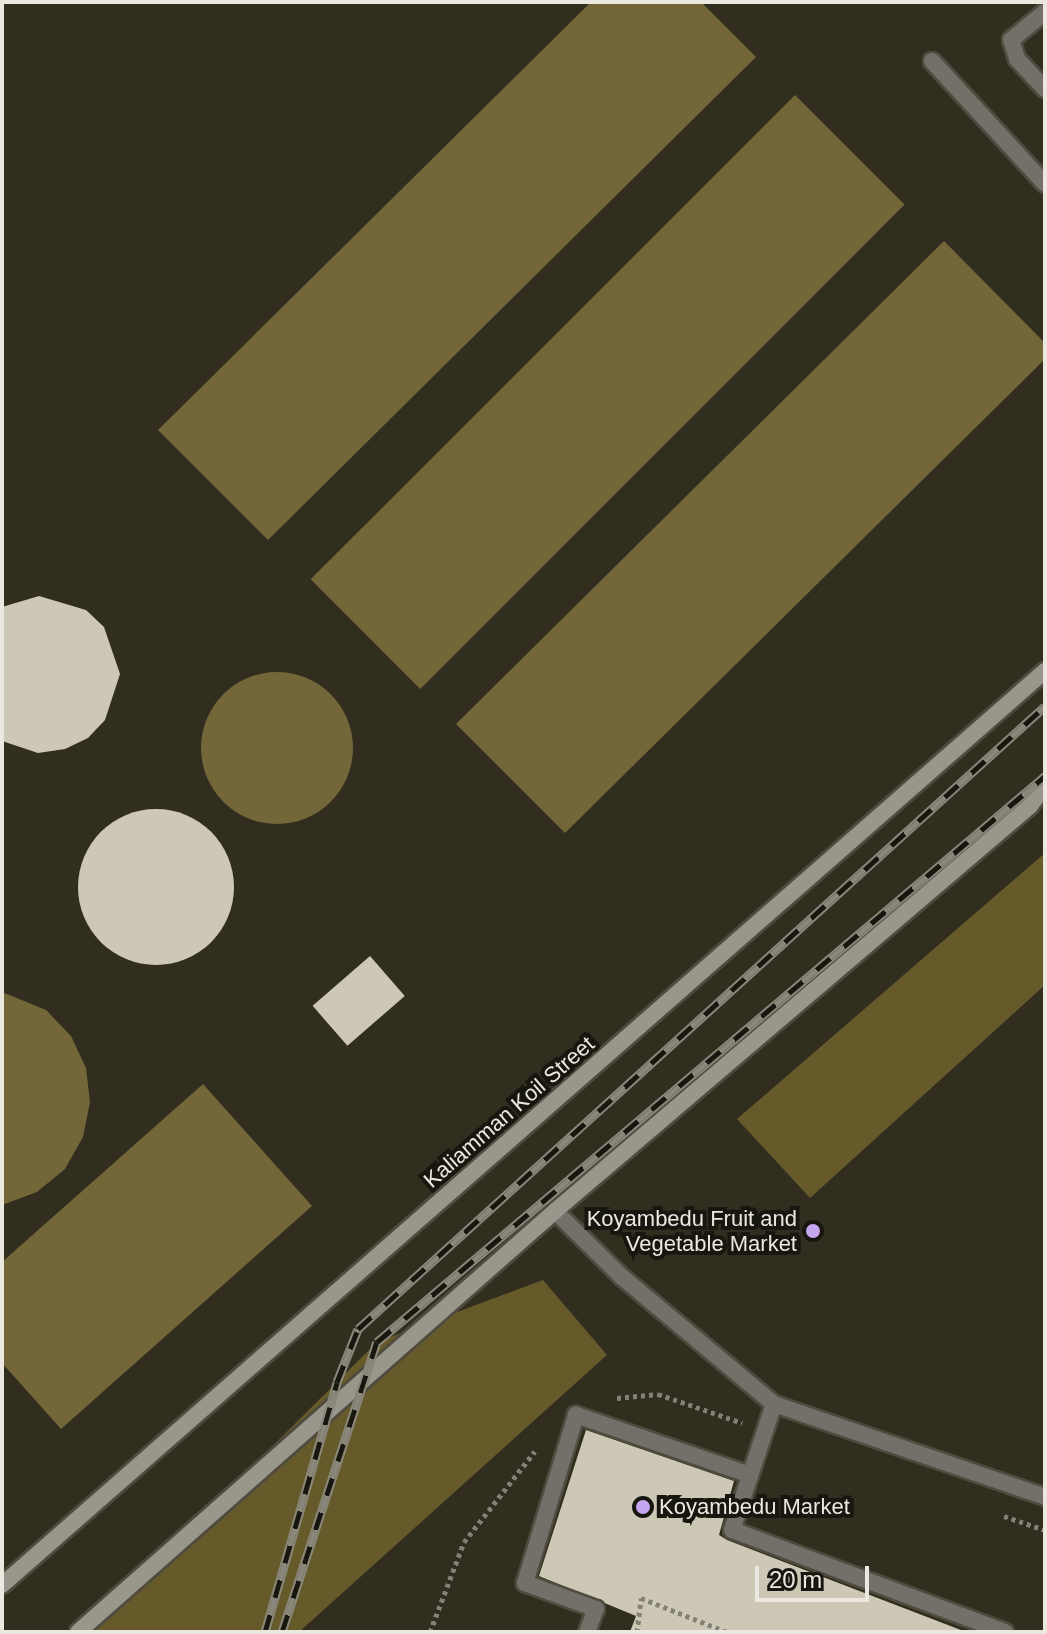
<!DOCTYPE html>
<html>
<head>
<meta charset="utf-8">
<style>
  body { margin:0 }
  #map { position:relative; width:1047px; height:1634px; overflow:hidden; background:#312d1f; font-family:Arial,sans-serif }
  div>[style] { position:absolute }
  .forest>* { inset:0; background:#665a2b }
  .water>* { inset:0; background:#736638; transform-origin:0 0 }
  .round { border-radius:50% }
  .building>* { inset:0; background:#cdc8b6; transform-origin:0 0 }
  .path>* { height:5px; margin-top:-2.5px; transform-origin:0; background:repeating-linear-gradient(90deg,#838075 0 4px,transparent 0 8px) }
  .roads { filter:drop-shadow(2px 0 #4f4b3e) drop-shadow(-2px 0 #4f4b3e) drop-shadow(0 2px #4f4b3e) drop-shadow(0 -2px #4f4b3e) }
  .service>* { height:16px; margin:-8px; padding:0 8px; transform-origin:8px; border-radius:8px; background:#727069 }
  .secondary>* { height:16px; margin:-8px; padding:0 8px; transform-origin:8px; border-radius:8px; background:#99968b }
  .rail>* { height:9px; margin-top:-4.5px; transform-origin:0; background:repeating-linear-gradient(90deg,#17160f 0 18px,#89867a 0 36px); box-sizing:border-box; border-block:2px solid #89867a }
  .dots>* { width:22px; height:22px; translate:-50% -50%; box-sizing:border-box; border:4px solid #17160f; border-radius:50% }
  span { translate:-50% -50%; white-space:nowrap; text-align:center; line-height:1.15; -webkit-text-stroke:8px #17160f; paint-order:stroke }
  .street-label { font-size:22px; color:#eae8df }
  .poi-label { font-size:22px; color:#eae8df }
  .right { translate:-100% -50%; text-align:right }
  .left { translate:0 -50%; text-align:left }
  .frame { position:absolute; inset:0; border:4px solid #eae8df; pointer-events:none }
  .scale { position:absolute; left:755px; top:1566px; width:114px; height:36px; box-sizing:border-box; border:4px solid #eae8df; border-top:0; padding-left:10px; font-size:24px; line-height:28px; white-space:nowrap; color:#eae8df; -webkit-text-stroke:6px #17160f; paint-order:stroke }
</style>
</head>
<body>
<div id="map">
  <div class="forest">
    <i style="clip-path:polygon(1045px 853px,1045px 985px,810px 1198px,737px 1119px)"></i>
    <i style="clip-path:polygon(543px 1280px,607px 1355px,299px 1632px,86px 1632px,377px 1342px)"></i>
  </div>
  <div class="water">
    <i style="clip-path:polygon(591px 2px,701px 2px,756px 57px,268px 540px,158px 430px)"></i>
    <i style="left:795px;top:95px;width:155px;height:685px;rotate:45deg"></i>
    <i style="clip-path:polygon(944px 241px,1045px 343px,1045px 359px,565px 833px,456px 724px)"></i>
    <i class="round" style="left:201px;top:672px;width:152px;height:152px"></i>
    <i style="clip-path:polygon(2px 992px,46px 1010px,71px 1036px,86px 1068px,90px 1102px,83px 1137px,65px 1169px,37px 1192px,2px 1205px)"></i>
    <i style="clip-path:polygon(203px 1084px,312px 1206px,61px 1429px,2px 1363px,2px 1262px)"></i>
  </div>
  <div class="building">
    <i style="clip-path:polygon(39px 596px,86px 610px,104px 627px,120px 674px,105px 720px,88px 738px,65px 749px,38px 753px,2px 741px,2px 607px)"></i>
    <i class="round" style="left:78px;top:809px;width:156px;height:156px"></i>
    <i style="left:370px;top:956px;width:53px;height:76px;rotate:49deg"></i>
    <i style="clip-path:polygon(586px 1430px,734px 1481px,719px 1535px,727px 1540px,966px 1632px,630px 1632px,636px 1616px,539px 1576px)"></i>
  </div>
  <div class="path">
    <i style="left:617px;top:1398px;width:41px;rotate:-5.6deg"></i>
    <i style="left:658px;top:1394px;width:89px;rotate:19deg"></i>
    <i style="left:1004px;top:1516px;width:43px;rotate:18.9deg"></i>
    <i style="left:430px;top:1632px;width:96px;rotate:-69.3deg"></i>
    <i style="left:464px;top:1542px;width:115px;rotate:-52deg"></i>
    <i style="left:637px;top:1632px;width:34px;rotate:-83deg"></i>
    <i style="left:641px;top:1598px;width:92px;rotate:21.6deg"></i>
  </div>
  <div class="roads">
    <div class="service">
      <i style="left:1045px;top:12px;width:44px;rotate:140.5deg"></i>
      <i style="left:1011px;top:40px;width:20px;rotate:72deg"></i>
      <i style="left:1017px;top:59px;width:41px;rotate:47deg"></i>
      <i style="left:932px;top:61px;width:167px;rotate:47.4deg"></i>
      <i style="left:555px;top:1211px;width:94px;rotate:44.6deg"></i>
      <i style="left:622px;top:1277px;width:198px;rotate:39.9deg"></i>
      <i style="left:587px;top:1632px;width:25px;rotate:-69deg"></i>
      <i style="left:596px;top:1609px;width:76px;rotate:-159.9deg"></i>
      <i style="left:525px;top:1583px;width:176px;rotate:-73.1deg"></i>
      <i style="left:576px;top:1415px;width:184px;rotate:19deg"></i>
      <i style="left:1005px;top:1632px;width:291px;rotate:-159.5deg"></i>
      <i style="left:732px;top:1530px;width:133px;rotate:-71.6deg"></i>
      <i style="left:774px;top:1404px;width:287px;rotate:18.9deg"></i>
    </div>
    <div class="secondary">
      <i style="left:2px;top:1585px;width:1387px;rotate:-41.23deg"></i>
      <i style="left:78px;top:1632px;width:636px;rotate:-41.43deg"></i>
      <i style="left:555px;top:1211px;width:624px;rotate:-40.45deg"></i>
      <i style="left:1030px;top:806px;width:25px;rotate:-53deg"></i>
    </div>
  </div>
  <div class="rail">
    <i style="left:265px;top:1632px;width:260px;rotate:-73.9deg"></i>
    <i style="left:337px;top:1382px;width:57px;rotate:-68.4deg"></i>
    <i style="left:358px;top:1329px;width:927px;rotate:-42.2deg"></i>
    <i style="left:282px;top:1632px;width:305px;rotate:-71.9deg"></i>
    <i style="left:377px;top:1342px;width:876px;rotate:-40.27deg"></i>
  </div>
  <div class="dots">
    <i style="left:813px;top:1231px;background:#c7a6f0"></i>
    <i style="left:643px;top:1507px;background:#c7a6f0"></i>
  </div>
  <div class="street-label">
    <span style="left:509px;top:1112px;rotate:-41deg">Kaliamman Koil Street</span>
  </div>
  <div class="poi-label">
    <span class="right" style="left:797px;top:1231px">Koyambedu Fruit and<br>Vegetable Market</span>
    <span class="left" style="left:659px;top:1507px">Koyambedu Market</span>
  </div>
  <div class="frame"></div>
  <div class="scale">20 m</div>
</div>
</body>
</html>
